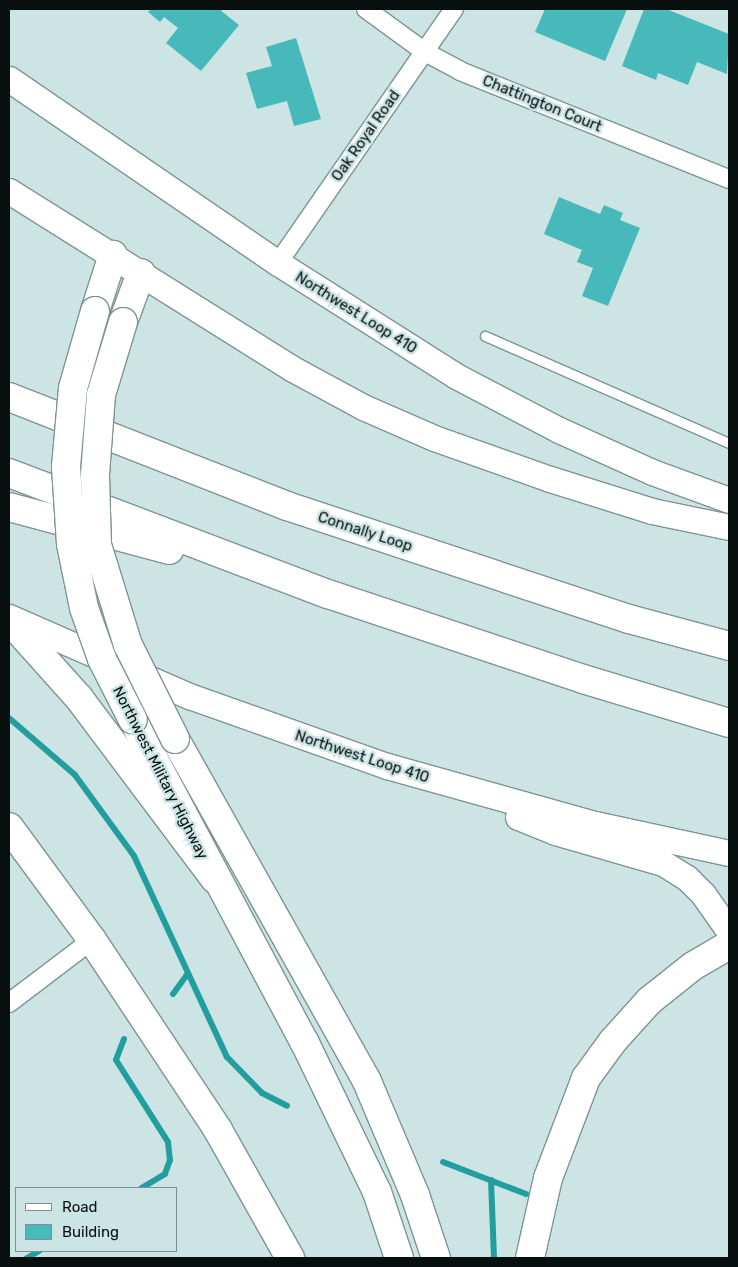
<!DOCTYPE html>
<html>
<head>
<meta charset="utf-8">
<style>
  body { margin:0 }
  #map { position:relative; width:738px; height:1267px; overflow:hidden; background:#cce4e4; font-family:Rubik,sans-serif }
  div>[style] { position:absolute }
  .stream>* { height:6px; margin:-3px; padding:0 3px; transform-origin:3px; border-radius:3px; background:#239e9f }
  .building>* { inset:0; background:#48b9ba }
  .roads { filter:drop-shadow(1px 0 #7d9494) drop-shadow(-1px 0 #7d9494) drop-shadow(0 1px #7d9494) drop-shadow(0 -1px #7d9494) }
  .service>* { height:9px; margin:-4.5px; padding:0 4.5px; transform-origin:4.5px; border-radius:4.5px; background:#fff }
  .minor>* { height:18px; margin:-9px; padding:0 9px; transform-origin:9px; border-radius:9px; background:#fff }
  .secondary>* { height:25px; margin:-12.5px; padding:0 12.5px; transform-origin:12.5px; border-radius:12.5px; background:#fff }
  .primary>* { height:28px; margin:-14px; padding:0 14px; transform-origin:14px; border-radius:14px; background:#fff }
  .motorway>* { height:28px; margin:-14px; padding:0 14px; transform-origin:14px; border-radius:14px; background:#fff }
  .bridges { filter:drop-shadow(1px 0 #7d9494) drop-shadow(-1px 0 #7d9494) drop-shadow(0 1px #7d9494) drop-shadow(0 -1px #7d9494) }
  .primary-bridge>* { height:28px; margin:-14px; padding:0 14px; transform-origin:14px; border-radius:14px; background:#fff }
  span { translate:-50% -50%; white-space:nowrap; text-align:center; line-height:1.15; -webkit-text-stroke:5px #cce4e4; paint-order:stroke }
  .street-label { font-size:15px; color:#070f0f }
  .frame { position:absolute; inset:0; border:10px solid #070f0f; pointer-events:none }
  .legend { position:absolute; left:15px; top:1187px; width:162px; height:65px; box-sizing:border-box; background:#cce4e4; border:1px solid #7d8f8f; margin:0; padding:6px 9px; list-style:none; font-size:15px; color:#070f0f }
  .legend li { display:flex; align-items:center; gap:10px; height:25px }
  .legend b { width:25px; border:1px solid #7d8f8f }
</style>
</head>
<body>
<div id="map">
  <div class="stream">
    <i style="left:9px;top:718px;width:87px;rotate:40.8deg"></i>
    <i style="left:75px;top:775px;width:100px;rotate:53.9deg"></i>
    <i style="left:134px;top:856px;width:221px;rotate:65.2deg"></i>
    <i style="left:227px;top:1057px;width:50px;rotate:45.8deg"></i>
    <i style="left:262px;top:1093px;width:28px;rotate:27deg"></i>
    <i style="left:173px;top:994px;width:24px;rotate:-54deg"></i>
    <i style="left:124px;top:1039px;width:22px;rotate:111deg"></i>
    <i style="left:116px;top:1060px;width:97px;rotate:57.6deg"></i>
    <i style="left:168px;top:1142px;width:18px;rotate:84deg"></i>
    <i style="left:170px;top:1160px;width:15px;rotate:110deg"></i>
    <i style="left:165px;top:1174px;width:27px;rotate:149deg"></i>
    <i style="left:443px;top:1162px;width:89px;rotate:21.1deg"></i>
    <i style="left:491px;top:1180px;width:78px;rotate:87.8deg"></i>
    <i style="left:27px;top:1258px;width:14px;rotate:-30deg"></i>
  </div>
  <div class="building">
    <i style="clip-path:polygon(151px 9px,219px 9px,239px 25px,201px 71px,166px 43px,178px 28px,164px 17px,160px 22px,148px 12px)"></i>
    <i style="clip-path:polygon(545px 9px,627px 9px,605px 61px,535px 32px)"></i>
    <i style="clip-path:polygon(644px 9px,666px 9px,729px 34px,727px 74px,697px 62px,688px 85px,658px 73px,656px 80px,622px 66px)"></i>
    <i style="clip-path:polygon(296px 38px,321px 119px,294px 126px,287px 101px,257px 109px,246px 73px,272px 66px,266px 47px)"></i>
    <i style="clip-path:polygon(559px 197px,600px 214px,604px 205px,623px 213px,620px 220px,640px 228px,608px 306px,582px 296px,593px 268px,577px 262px,582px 250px,544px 234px)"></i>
  </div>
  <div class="roads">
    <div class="service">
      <i style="left:485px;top:336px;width:266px;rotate:23.7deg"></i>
    </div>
    <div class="minor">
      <i style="left:366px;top:9px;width:73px;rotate:36.1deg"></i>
      <i style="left:425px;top:52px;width:40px;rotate:28deg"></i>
      <i style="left:460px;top:71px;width:290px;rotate:21.9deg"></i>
      <i style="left:278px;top:263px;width:309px;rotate:-55.3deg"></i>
      <i style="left:9px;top:1003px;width:104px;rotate:-37.2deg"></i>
    </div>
    <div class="secondary">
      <i style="left:9px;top:79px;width:326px;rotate:34.4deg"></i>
      <i style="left:278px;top:263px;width:211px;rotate:32.4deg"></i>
      <i style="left:456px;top:376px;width:116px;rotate:27.7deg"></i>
      <i style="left:559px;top:430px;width:102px;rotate:24.3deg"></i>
      <i style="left:652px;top:472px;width:82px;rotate:20deg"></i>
      <i style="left:9px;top:191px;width:333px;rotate:32.1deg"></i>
      <i style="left:291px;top:368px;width:82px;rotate:28.4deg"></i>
      <i style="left:363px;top:407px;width:77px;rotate:23.6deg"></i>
      <i style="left:434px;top:438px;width:123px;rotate:19.5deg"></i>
      <i style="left:550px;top:479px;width:107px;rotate:17.4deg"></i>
      <i style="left:652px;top:511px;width:79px;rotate:11.7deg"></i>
      <i style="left:9px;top:617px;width:197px;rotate:23.7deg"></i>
      <i style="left:189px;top:696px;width:210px;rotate:19.5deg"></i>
      <i style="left:387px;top:766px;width:216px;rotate:15.6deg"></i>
      <i style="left:595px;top:824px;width:137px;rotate:12.2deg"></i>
      <i style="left:518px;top:817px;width:40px;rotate:22deg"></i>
      <i style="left:555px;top:832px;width:112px;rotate:16deg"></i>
      <i style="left:663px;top:863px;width:28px;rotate:32deg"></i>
      <i style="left:687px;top:878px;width:23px;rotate:45deg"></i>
      <i style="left:703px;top:894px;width:45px;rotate:54.9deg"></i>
    </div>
    <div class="primary">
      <i style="left:95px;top:311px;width:59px;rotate:-72.2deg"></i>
      <i style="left:123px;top:322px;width:52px;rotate:-69.8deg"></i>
      <i style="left:133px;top:720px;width:364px;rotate:62deg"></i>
      <i style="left:304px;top:1041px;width:168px;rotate:64.2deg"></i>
      <i style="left:377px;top:1192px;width:70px;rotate:71.6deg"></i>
      <i style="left:175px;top:739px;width:390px;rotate:60.7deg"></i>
      <i style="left:366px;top:1079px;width:126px;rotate:67.1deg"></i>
      <i style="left:415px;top:1195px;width:66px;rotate:71.6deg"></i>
      <i style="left:9px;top:827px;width:140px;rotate:53.7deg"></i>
      <i style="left:92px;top:940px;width:228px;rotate:56.4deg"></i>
      <i style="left:218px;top:1130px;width:147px;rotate:60.6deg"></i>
      <i style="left:530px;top:1258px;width:82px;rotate:-77.3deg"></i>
      <i style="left:548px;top:1178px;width:107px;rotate:-69.2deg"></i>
      <i style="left:586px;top:1078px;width:46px;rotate:-53.9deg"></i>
      <i style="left:613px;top:1041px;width:54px;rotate:-48deg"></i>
      <i style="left:649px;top:1001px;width:56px;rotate:-38.5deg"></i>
      <i style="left:693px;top:966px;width:42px;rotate:-30.3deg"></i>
    </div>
    <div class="motorway">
      <i style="left:9px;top:397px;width:299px;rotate:21.4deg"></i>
      <i style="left:287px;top:506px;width:360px;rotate:18.3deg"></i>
      <i style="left:629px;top:619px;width:104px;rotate:15.1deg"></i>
      <i style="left:9px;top:473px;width:341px;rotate:20.8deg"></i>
      <i style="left:328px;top:594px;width:269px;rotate:18.4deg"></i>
      <i style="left:583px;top:679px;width:152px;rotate:16.8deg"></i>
      <i style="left:9px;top:507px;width:166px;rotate:15deg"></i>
      <i style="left:9px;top:620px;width:105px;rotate:48.1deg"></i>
      <i style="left:79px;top:698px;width:226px;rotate:53.1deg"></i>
    </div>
  </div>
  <div class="bridges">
    <div class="primary-bridge">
      <i style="left:95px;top:311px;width:80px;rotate:105.9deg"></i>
      <i style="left:73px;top:388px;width:79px;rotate:95.1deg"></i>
      <i style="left:66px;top:467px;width:77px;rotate:86.3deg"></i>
      <i style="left:71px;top:544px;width:65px;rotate:78.5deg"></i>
      <i style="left:84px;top:608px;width:54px;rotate:70.6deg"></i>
      <i style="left:102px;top:659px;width:68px;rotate:63.1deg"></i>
      <i style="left:123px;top:322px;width:76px;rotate:106.8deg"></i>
      <i style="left:101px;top:395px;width:80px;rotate:94.3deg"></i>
      <i style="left:95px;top:475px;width:70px;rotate:88.4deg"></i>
      <i style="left:97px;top:545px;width:105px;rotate:72.8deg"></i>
      <i style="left:128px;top:645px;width:105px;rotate:63.4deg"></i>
    </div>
  </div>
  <div class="street-label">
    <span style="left:542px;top:104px;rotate:22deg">Chattington Court</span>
    <span style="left:366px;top:136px;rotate:-55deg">Oak Royal Road</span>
    <span style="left:356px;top:313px;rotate:32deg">Northwest Loop 410</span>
    <span style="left:365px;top:532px;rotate:18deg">Connally Loop</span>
    <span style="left:362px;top:757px;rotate:18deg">Northwest Loop 410</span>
    <span style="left:160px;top:773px;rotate:63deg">Northwest Military Highway</span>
  </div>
  <div class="frame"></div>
  <ul class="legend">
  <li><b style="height:6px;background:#fff"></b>Road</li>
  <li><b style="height:14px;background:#48b9ba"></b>Building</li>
  </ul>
</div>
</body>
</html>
